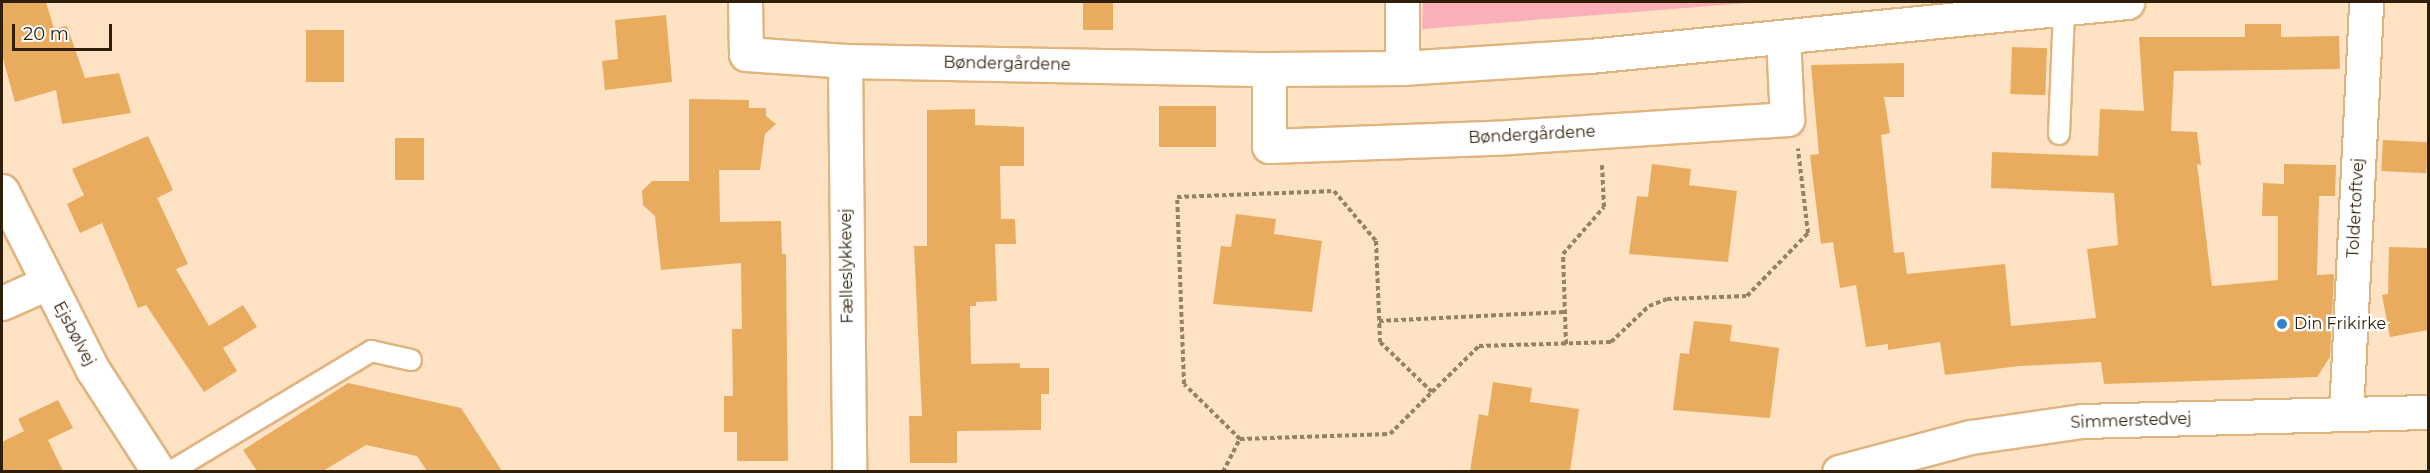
<!DOCTYPE html>
<html>
<head>
<meta charset="utf-8">
<style>
  body { margin:0 }
  #map { position:relative; width:2430px; height:473px; overflow:hidden; background:#fde2c3; font-family:Montserrat,sans-serif }
  div>[style] { position:absolute }
  .green>* { inset:0; background:#fbafb8 }
  .building>* { inset:0; background:#e9ac5e; transform-origin:0 0 }
  .path>* { height:4px; margin-top:-2px; transform-origin:0; background:repeating-linear-gradient(90deg,#968066 0 4.5px,transparent 0 7.5px) }
  .roads { filter:drop-shadow(2px 0 #e0b480) drop-shadow(-2px 0 #e0b480) drop-shadow(0 2px #e0b480) drop-shadow(0 -2px #e0b480) }
  .service>* { height:20px; margin:-10px; padding:0 10px; transform-origin:10px; border-radius:10px; background:#fff }
  .minor>* { height:33px; margin:-16.5px; padding:0 16.5px; transform-origin:16.5px; border-radius:16.5px; background:#fff }
  .tertiary>* { height:33px; margin:-16.5px; padding:0 16.5px; transform-origin:16.5px; border-radius:16.5px; background:#fff }
  .dots>* { width:16px; height:16px; translate:-50% -50%; box-sizing:border-box; border:3px solid #fff; border-radius:50% }
  span { translate:-50% -50%; white-space:nowrap; text-align:center; line-height:1.15; -webkit-text-stroke:4.5px #fff; paint-order:stroke }
  .street-label { font-size:16px; color:#2f1e09 }
  .poi-label { font-size:16px; color:#2f1e09 }
  .left { translate:0 -50%; text-align:left }
  .frame { position:absolute; inset:0; border:3px solid #2f1e09; pointer-events:none }
  .scale { position:absolute; left:12px; top:24px; width:100px; height:27px; box-sizing:border-box; border:3px solid #2f1e09; border-top:0; padding-left:8px; font-size:18px; line-height:21px; white-space:nowrap; color:#2f1e09; -webkit-text-stroke:4px #fff; paint-order:stroke }
</style>
</head>
<body>
<div id="map">
  <div class="green">
    <i style="clip-path:polygon(1423px 2px,1760px 2px,1422px 29px)"></i>
  </div>
  <div class="building">
    <i style="clip-path:polygon(2px 2px,46px 2px,54px 29px,67px 26px,85px 78px,119px 73px,131px 113px,62px 124px,56px 90px,15px 102px,2px 55px)"></i>
    <i style="left:1083px;top:2px;width:30px;height:28px"></i>
    <i style="clip-path:polygon(666px 15px,672px 82px,605px 90px,602px 61px,618px 59px,615px 20px)"></i>
    <i style="clip-path:polygon(2245px 24px,2281px 24px,2281px 37px,2339px 36px,2340px 69px,2174px 71px,2171px 131px,2197px 132px,2201px 165px,2197px 164px,2212px 286px,2278px 280px,2278px 216px,2262px 216px,2263px 183px,2284px 184px,2284px 164px,2336px 165px,2335px 196px,2319px 196px,2317px 275px,2334px 274px,2330px 357px,2317px 377px,2104px 384px,2101px 362px,2020px 366px,1945px 375px,1940px 342px,1888px 350px,1888px 344px,1866px 347px,1856px 285px,1840px 288px,1833px 242px,1821px 244px,1810px 155px,1819px 154px,1811px 65px,1904px 63px,1904px 97px,1884px 97px,1890px 133px,1881px 135px,1894px 253px,1904px 252px,1907px 274px,2005px 264px,2011px 326px,2096px 318px,2087px 249px,2118px 245px,2114px 193px,1991px 188px,1992px 152px,2098px 156px,2100px 109px,2144px 111px,2139px 37px,2245px 37px)"></i>
    <i style="left:306px;top:30px;width:38px;height:52px"></i>
    <i style="left:2012px;top:47px;width:35px;height:47px;rotate:2deg"></i>
    <i style="clip-path:polygon(689px 99px,749px 100px,749px 108px,766px 108px,766px 116px,776px 124px,765px 134px,760px 170px,719px 170px,720px 222px,781px 221px,782px 254px,786px 254px,788px 461px,737px 461px,737px 432px,724px 432px,724px 396px,733px 396px,732px 329px,742px 329px,741px 263px,661px 270px,655px 216px,643px 205px,642px 191px,652px 181px,689px 181px)"></i>
    <i style="left:1159px;top:106px;width:57px;height:41px"></i>
    <i style="clip-path:polygon(975px 109px,975px 125px,1024px 127px,1024px 166px,1000px 166px,1001px 219px,1015px 219px,1016px 244px,995px 244px,997px 301px,976px 302px,976px 306px,970px 306px,971px 364px,1020px 363px,1020px 368px,1049px 368px,1049px 394px,1041px 394px,1041px 430px,957px 431px,957px 463px,910px 463px,909px 416px,922px 416px,914px 246px,927px 246px,927px 110px)"></i>
    <i style="clip-path:polygon(148px 136px,173px 190px,157px 198px,188px 264px,176px 269px,209px 326px,243px 305px,257px 327px,223px 348px,237px 371px,204px 392px,146px 305px,138px 308px,102px 223px,80px 233px,67px 204px,84px 195px,72px 169px)"></i>
    <i style="left:424px;top:138px;width:42px;height:29px;rotate:90deg"></i>
    <i style="left:2383px;top:140px;width:45px;height:31px;rotate:3deg"></i>
    <i style="clip-path:polygon(1652px 164px,1691px 169px,1689px 185px,1737px 191px,1728px 262px,1629px 254px,1637px 196px,1648px 197px)"></i>
    <i style="clip-path:polygon(1236px 214px,1276px 219px,1274px 234px,1322px 241px,1312px 312px,1213px 304px,1221px 246px,1231px 247px)"></i>
    <i style="clip-path:polygon(2389px 247px,2428px 248px,2428px 330px,2390px 337px,2382px 295px,2388px 294px)"></i>
    <i style="clip-path:polygon(1694px 321px,1732px 325px,1730px 341px,1779px 348px,1770px 418px,1673px 410px,1680px 353px,1689px 354px)"></i>
    <i style="clip-path:polygon(1493px 382px,1532px 388px,1530px 402px,1579px 409px,1570px 471px,1470px 471px,1479px 414px,1488px 416px)"></i>
    <i style="clip-path:polygon(348px 383px,461px 408px,502px 471px,427px 471px,417px 456px,366px 445px,323px 471px,257px 471px,243px 450px)"></i>
    <i style="clip-path:polygon(58px 400px,73px 428px,48px 440px,63px 471px,2px 471px,2px 442px,24px 431px,18px 419px)"></i>
  </div>
  <div class="path">
    <i style="left:1379px;top:321px;width:186px;rotate:-2.8deg"></i>
    <i style="left:1566px;top:344px;width:90px;rotate:-91.9deg"></i>
    <i style="left:1563px;top:254px;width:62px;rotate:-48.9deg"></i>
    <i style="left:1604px;top:207px;width:42px;rotate:-92.7deg"></i>
    <i style="left:1240px;top:439px;width:150px;rotate:-1.9deg"></i>
    <i style="left:1390px;top:434px;width:59px;rotate:-45deg"></i>
    <i style="left:1223px;top:472px;width:37px;rotate:-63deg"></i>
    <i style="left:1240px;top:439px;width:78px;rotate:-135.5deg"></i>
    <i style="left:1184px;top:384px;width:187px;rotate:-92.1deg"></i>
    <i style="left:1177px;top:197px;width:157px;rotate:-2.2deg"></i>
    <i style="left:1334px;top:191px;width:65px;rotate:50deg"></i>
    <i style="left:1376px;top:241px;width:101px;rotate:87.7deg"></i>
    <i style="left:1380px;top:342px;width:72px;rotate:43.9deg"></i>
    <i style="left:1432px;top:392px;width:66px;rotate:-44.4deg"></i>
    <i style="left:1479px;top:346px;width:132px;rotate:-1.7deg"></i>
    <i style="left:1611px;top:342px;width:52px;rotate:-43.5deg"></i>
    <i style="left:1649px;top:306px;width:19px;rotate:-21deg"></i>
    <i style="left:1667px;top:299px;width:80px;rotate:-2.1deg"></i>
    <i style="left:1747px;top:296px;width:88px;rotate:-45.9deg"></i>
    <i style="left:1808px;top:233px;width:85px;rotate:-96.8deg"></i>
  </div>
  <div class="roads">
    <div class="service">
      <i style="left:2059px;top:134px;width:126px;rotate:-87.7deg"></i>
      <i style="left:170px;top:472px;width:235px;rotate:-31deg"></i>
      <i style="left:371px;top:351px;width:41px;rotate:12.7deg"></i>
    </div>
    <div class="minor">
      <i style="left:745px;top:2px;width:52px;rotate:88.9deg"></i>
      <i style="left:746px;top:54px;width:99px;rotate:4deg"></i>
      <i style="left:845px;top:61px;width:424px;rotate:1.1deg"></i>
      <i style="left:1269px;top:69px;width:133px;rotate:-0.4deg"></i>
      <i style="left:1402px;top:68px;width:188px;rotate:-3.7deg"></i>
      <i style="left:1590px;top:56px;width:540px;rotate:-5.74deg"></i>
      <i style="left:845px;top:61px;width:411px;rotate:89.4deg"></i>
      <i style="left:1402px;top:68px;width:66px;rotate:-90deg"></i>
      <i style="left:1269px;top:69px;width:77px;rotate:90deg"></i>
      <i style="left:1269px;top:146px;width:240px;rotate:-2.1deg"></i>
      <i style="left:1509px;top:137px;width:279px;rotate:-3.7deg"></i>
      <i style="left:1787px;top:119px;width:82px;rotate:-92.8deg"></i>
      <i style="left:2px;top:191px;width:201px;rotate:63.1deg"></i>
      <i style="left:93px;top:370px;width:121px;rotate:57.1deg"></i>
      <i style="left:2px;top:303px;width:49px;rotate:-24deg"></i>
      <i style="left:2346px;top:414px;width:412px;rotate:-87.2deg"></i>
    </div>
    <div class="tertiary">
      <i style="left:1839px;top:472px;width:137px;rotate:-14.9deg"></i>
      <i style="left:1971px;top:437px;width:112px;rotate:-8.2deg"></i>
      <i style="left:2082px;top:421px;width:346px;rotate:-1.5deg"></i>
    </div>
  </div>
  <div class="dots">
    <i style="left:2282px;top:324px;background:#3181d0"></i>
  </div>
  <div class="street-label">
    <span style="left:1007px;top:64px;rotate:1deg">Bøndergårdene</span>
    <span style="left:1532px;top:135px;rotate:-3deg">Bøndergårdene</span>
    <span style="left:2356px;top:208px;rotate:-87deg">Toldertoftvej</span>
    <span style="left:847px;top:266px;rotate:-91deg">Fælleslykkevej</span>
    <span style="left:74px;top:334px;rotate:62deg">Ejsbølvej</span>
    <span style="left:2131px;top:421px;rotate:-2deg">Simmerstedvej</span>
  </div>
  <div class="poi-label">
    <span class="left" style="left:2294px;top:324px">Din Frikirke</span>
  </div>
  <div class="frame"></div>
  <div class="scale">20 m</div>
</div>
</body>
</html>
